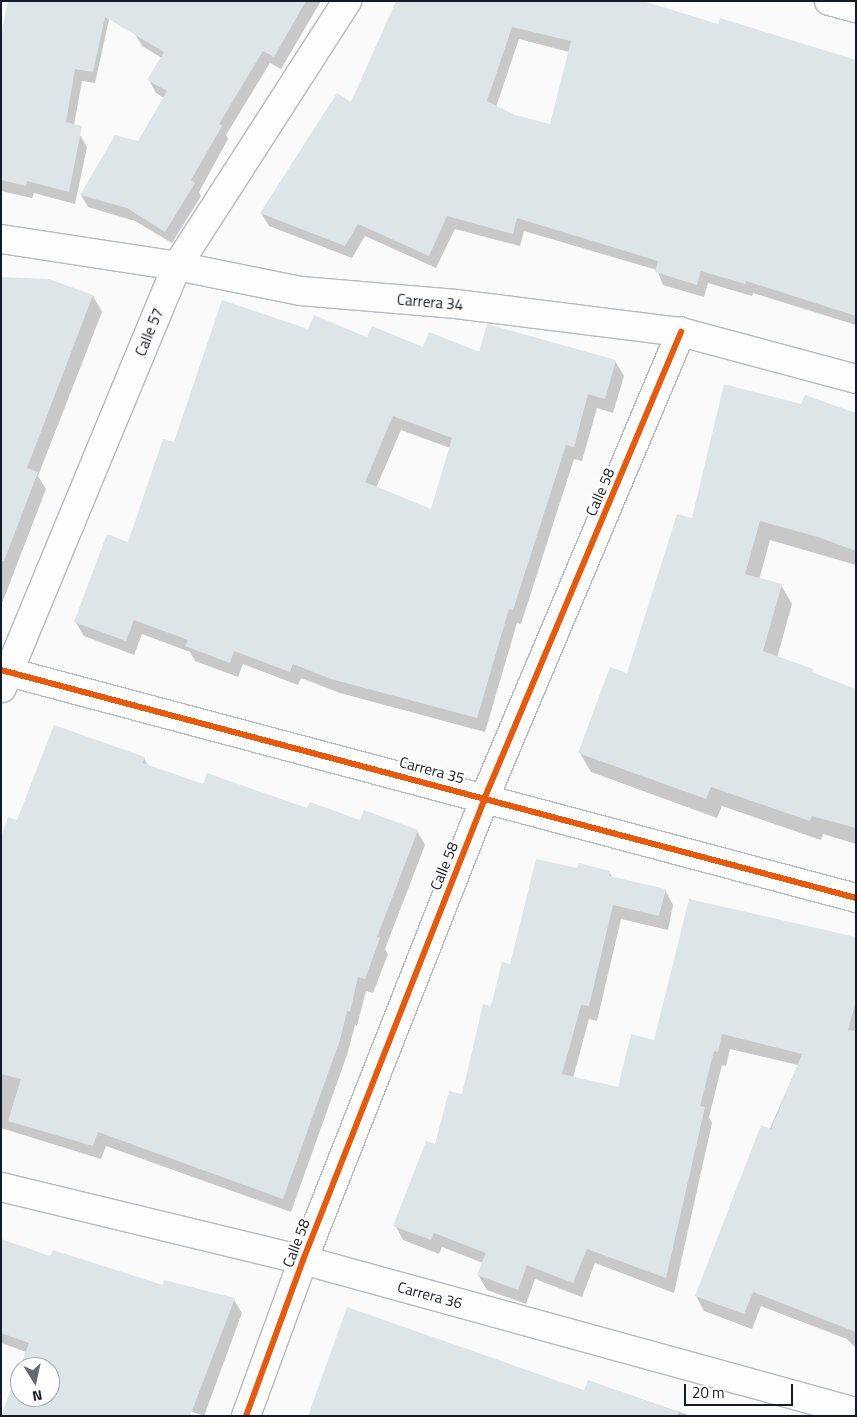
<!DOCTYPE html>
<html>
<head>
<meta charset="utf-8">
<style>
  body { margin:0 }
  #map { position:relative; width:857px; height:1417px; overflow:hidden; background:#fafafa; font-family:"Titillium Web",sans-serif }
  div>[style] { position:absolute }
  .shadow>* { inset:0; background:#0003 }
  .building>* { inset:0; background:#dde5e9 }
  .roads { filter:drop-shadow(1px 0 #b6b9bf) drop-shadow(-1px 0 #b6b9bf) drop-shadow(0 1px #b6b9bf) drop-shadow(0 -1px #b6b9bf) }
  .minor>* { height:28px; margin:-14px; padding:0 14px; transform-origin:14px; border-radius:14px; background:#fefefe }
  .tertiary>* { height:28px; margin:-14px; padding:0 14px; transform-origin:14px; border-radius:14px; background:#fefefe }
  .cycleway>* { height:6px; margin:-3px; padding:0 3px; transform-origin:3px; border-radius:3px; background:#e8590c }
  span { translate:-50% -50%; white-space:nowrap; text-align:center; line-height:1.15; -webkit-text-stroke:5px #fff; paint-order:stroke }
  .street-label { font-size:15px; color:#141a26 }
  .frame { position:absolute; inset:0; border:2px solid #141a26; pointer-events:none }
  .north { position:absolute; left:10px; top:1357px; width:50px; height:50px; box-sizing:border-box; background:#fff; border:1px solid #a1a3a8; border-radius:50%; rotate:170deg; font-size:14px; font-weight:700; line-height:20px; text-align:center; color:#141a26 }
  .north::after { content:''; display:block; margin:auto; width:18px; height:22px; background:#646870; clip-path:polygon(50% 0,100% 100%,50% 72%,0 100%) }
  .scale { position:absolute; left:684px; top:1384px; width:109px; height:22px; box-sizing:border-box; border:2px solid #141a26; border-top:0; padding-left:6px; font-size:15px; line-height:18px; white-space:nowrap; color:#141a26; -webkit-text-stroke:4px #fff; paint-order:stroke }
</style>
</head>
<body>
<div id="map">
  <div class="shadow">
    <i style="clip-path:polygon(113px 1px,95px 83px,82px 81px,74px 125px,87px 147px,75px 204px,34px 193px,32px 198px,1px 191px,1px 41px)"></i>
    <i style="clip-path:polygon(151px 1px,321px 1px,281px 69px,270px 63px,226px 135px,228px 139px,199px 192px,201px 196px,172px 243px,135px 221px,88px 207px,81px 195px,139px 142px,164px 98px,156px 93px,149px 80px,162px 58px,142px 46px,135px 34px)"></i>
    <i style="clip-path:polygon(evenodd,393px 12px,856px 61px,856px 325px,753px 293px,752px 296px,708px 283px,704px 297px,663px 285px,657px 270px,524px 231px,520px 246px,455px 229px,436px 268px,365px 236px,352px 258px,269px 226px,261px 213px,351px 103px,393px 12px,519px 39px,569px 52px,551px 126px,514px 116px,496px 107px,519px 39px)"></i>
    <i style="clip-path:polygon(1px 278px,49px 280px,93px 296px,102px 312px,38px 476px,46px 489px,1px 606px)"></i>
    <i style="clip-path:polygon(evenodd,308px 330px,424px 348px,615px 361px,624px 376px,613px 413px,597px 408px,582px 461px,574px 459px,521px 624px,517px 623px,485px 732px,340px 693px,301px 678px,298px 685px,243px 664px,238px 677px,195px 661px,190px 652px,142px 634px,134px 655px,84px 636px,75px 621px,129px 544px,175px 444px,308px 330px,401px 430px,450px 448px,432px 511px,376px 488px,401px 430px)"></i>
    <i style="clip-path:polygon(802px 406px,856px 416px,856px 565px,770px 540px,759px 580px,781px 585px,792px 604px,777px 658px,856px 691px,856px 844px,823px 834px,821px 840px,722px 806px,717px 818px,591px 772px,580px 753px,628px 674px,693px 520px)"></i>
    <i style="clip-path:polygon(144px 758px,148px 766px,204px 786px,361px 822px,417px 831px,425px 845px,385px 949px,388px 954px,373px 993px,366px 991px,357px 1026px,355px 1025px,347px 1055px,291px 1212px,106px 1146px,101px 1159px,1px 1128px,1px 842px,17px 822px)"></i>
    <i style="clip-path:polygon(578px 870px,609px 872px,613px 878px,665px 890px,673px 905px,668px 930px,621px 919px,597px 1021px,589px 1019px,573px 1078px,619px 1088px,655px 1041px,856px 939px,856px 1348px,847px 1339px,761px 1306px,752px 1329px,704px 1311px,696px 1296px,798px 1065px,730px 1049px,726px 1066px,722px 1065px,709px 1117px,712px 1123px,674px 1293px,595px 1263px,582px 1297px,535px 1279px,526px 1304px,487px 1290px,478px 1275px,483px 1263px,442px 1247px,439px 1254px,403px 1240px,395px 1225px,463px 1096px,492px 1008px,511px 965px)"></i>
    <i style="clip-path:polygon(1px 1240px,51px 1258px,164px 1287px,234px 1300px,242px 1313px,204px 1416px,1px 1343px)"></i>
    <i style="clip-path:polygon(589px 1381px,691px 1416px,310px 1416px,585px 1391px)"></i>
  </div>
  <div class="building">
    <i style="clip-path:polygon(8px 1px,306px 1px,274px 57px,263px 51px,219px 124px,222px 126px,191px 180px,195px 183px,165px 232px,127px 208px,80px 195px,115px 135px,138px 141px,167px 91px,147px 80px,164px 52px,105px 17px,93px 72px,75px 69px,66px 122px,82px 126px,69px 192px,27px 181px,26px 186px,1px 180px,1px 36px)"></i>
    <i style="clip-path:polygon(evenodd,396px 1px,643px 1px,718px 24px,720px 18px,856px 60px,856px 316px,746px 281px,745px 284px,701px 271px,697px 285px,655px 272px,658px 261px,517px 218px,513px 234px,447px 216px,429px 256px,358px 224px,345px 246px,260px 213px,337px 93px,351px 102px,396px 1px,512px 27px,571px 41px,550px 124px,515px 115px,487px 101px,512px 27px)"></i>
    <i style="clip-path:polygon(1px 277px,49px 279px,93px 295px,27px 468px,38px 472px,4px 561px,1px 560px)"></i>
    <i style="clip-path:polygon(evenodd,222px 300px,308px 329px,314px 315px,367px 337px,372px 326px,423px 347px,429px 332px,479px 352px,487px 324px,616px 360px,605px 399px,588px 394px,574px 447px,566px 445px,513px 610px,509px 609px,477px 718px,331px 679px,293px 664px,290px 672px,234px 651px,230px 663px,185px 646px,188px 640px,134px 620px,126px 641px,74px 622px,107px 534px,128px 542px,163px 439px,174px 442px,222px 300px,393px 416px,452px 438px,431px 509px,365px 482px,393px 416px)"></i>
    <i style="clip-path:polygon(724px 384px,801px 404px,805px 395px,856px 413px,856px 551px,818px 537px,760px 521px,745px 574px,782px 584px,763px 651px,813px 669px,812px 672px,856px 689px,856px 828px,812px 816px,810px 821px,711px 787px,706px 799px,578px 753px,610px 667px,627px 673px,677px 514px,692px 518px)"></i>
    <i style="clip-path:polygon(54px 725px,145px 757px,143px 763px,203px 784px,207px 773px,307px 808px,310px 802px,360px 820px,364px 810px,418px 830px,377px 937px,380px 938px,365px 979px,358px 977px,350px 1012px,347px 1011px,340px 1040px,283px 1199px,98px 1132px,93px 1146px,8px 1121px,21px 1079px,1px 1074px,1px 837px,8px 817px,17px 820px)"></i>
    <i style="clip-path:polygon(536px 859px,577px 868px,579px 863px,610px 871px,609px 876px,666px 889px,659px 916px,613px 905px,589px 1006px,581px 1005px,562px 1074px,618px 1087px,631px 1034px,654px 1040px,689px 899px,856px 937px,856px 1001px,848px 1030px,856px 1031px,856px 1332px,753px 1292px,744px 1314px,695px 1296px,761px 1125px,771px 1129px,802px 1054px,722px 1034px,718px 1052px,714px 1051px,700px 1106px,705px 1107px,666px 1278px,587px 1249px,573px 1283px,527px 1265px,518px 1290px,477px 1275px,486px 1253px,434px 1233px,431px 1240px,393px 1226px,426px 1141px,435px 1144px,449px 1091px,462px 1094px,483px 1004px,491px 1006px,502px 962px,510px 964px)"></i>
    <i style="clip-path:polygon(evenodd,1px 1239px,50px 1256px,53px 1250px,163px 1285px,164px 1280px,235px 1298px,190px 1416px,1px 1416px,29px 1343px,1px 1333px,1px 1239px,20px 1367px,50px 1367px,50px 1397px,20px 1397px,20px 1367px)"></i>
    <i style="clip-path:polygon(347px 1307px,584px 1390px,588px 1380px,678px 1412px,678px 1416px,308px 1416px)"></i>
  </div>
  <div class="roads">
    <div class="minor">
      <i style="left:1px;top:239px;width:178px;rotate:8.7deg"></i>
      <i style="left:177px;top:266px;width:126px;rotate:11.4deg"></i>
      <i style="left:301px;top:291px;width:156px;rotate:4.8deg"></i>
      <i style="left:456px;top:304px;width:227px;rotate:7.1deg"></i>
      <i style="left:681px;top:332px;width:181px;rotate:15deg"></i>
      <i style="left:1px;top:670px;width:885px;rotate:14.93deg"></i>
      <i style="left:2px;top:688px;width:457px;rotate:-67.5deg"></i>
      <i style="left:177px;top:266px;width:315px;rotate:-57.3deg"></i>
      <i style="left:1px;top:1187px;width:311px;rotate:13.6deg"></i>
      <i style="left:303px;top:1260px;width:574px;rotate:15.37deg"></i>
      <i style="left:246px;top:1416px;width:166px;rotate:-69.9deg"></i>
      <i style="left:303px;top:1260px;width:497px;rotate:-68.5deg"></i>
      <i style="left:485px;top:797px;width:505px;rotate:-67.14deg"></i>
    </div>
    <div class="tertiary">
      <i style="left:829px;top:1px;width:28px;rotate:15deg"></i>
    </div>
  </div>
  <div class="cycleway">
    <i style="left:1px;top:670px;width:885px;rotate:14.93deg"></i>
    <i style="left:246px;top:1416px;width:166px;rotate:-69.9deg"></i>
    <i style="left:303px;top:1260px;width:497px;rotate:-68.5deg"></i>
    <i style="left:485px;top:797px;width:505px;rotate:-67.14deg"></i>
  </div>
  <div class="street-label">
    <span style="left:430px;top:302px;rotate:5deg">Carrera 34</span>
    <span style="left:149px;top:332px;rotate:-68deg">Calle 57</span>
    <span style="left:600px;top:492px;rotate:-67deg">Calle 58</span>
    <span style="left:432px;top:770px;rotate:15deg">Carrera 35</span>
    <span style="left:444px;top:866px;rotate:-68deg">Calle 58</span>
    <span style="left:296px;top:1243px;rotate:-69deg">Calle 58</span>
    <span style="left:430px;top:1295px;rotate:15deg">Carrera 36</span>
  </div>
  <div class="frame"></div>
  <div class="north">N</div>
  <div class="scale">20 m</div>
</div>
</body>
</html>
